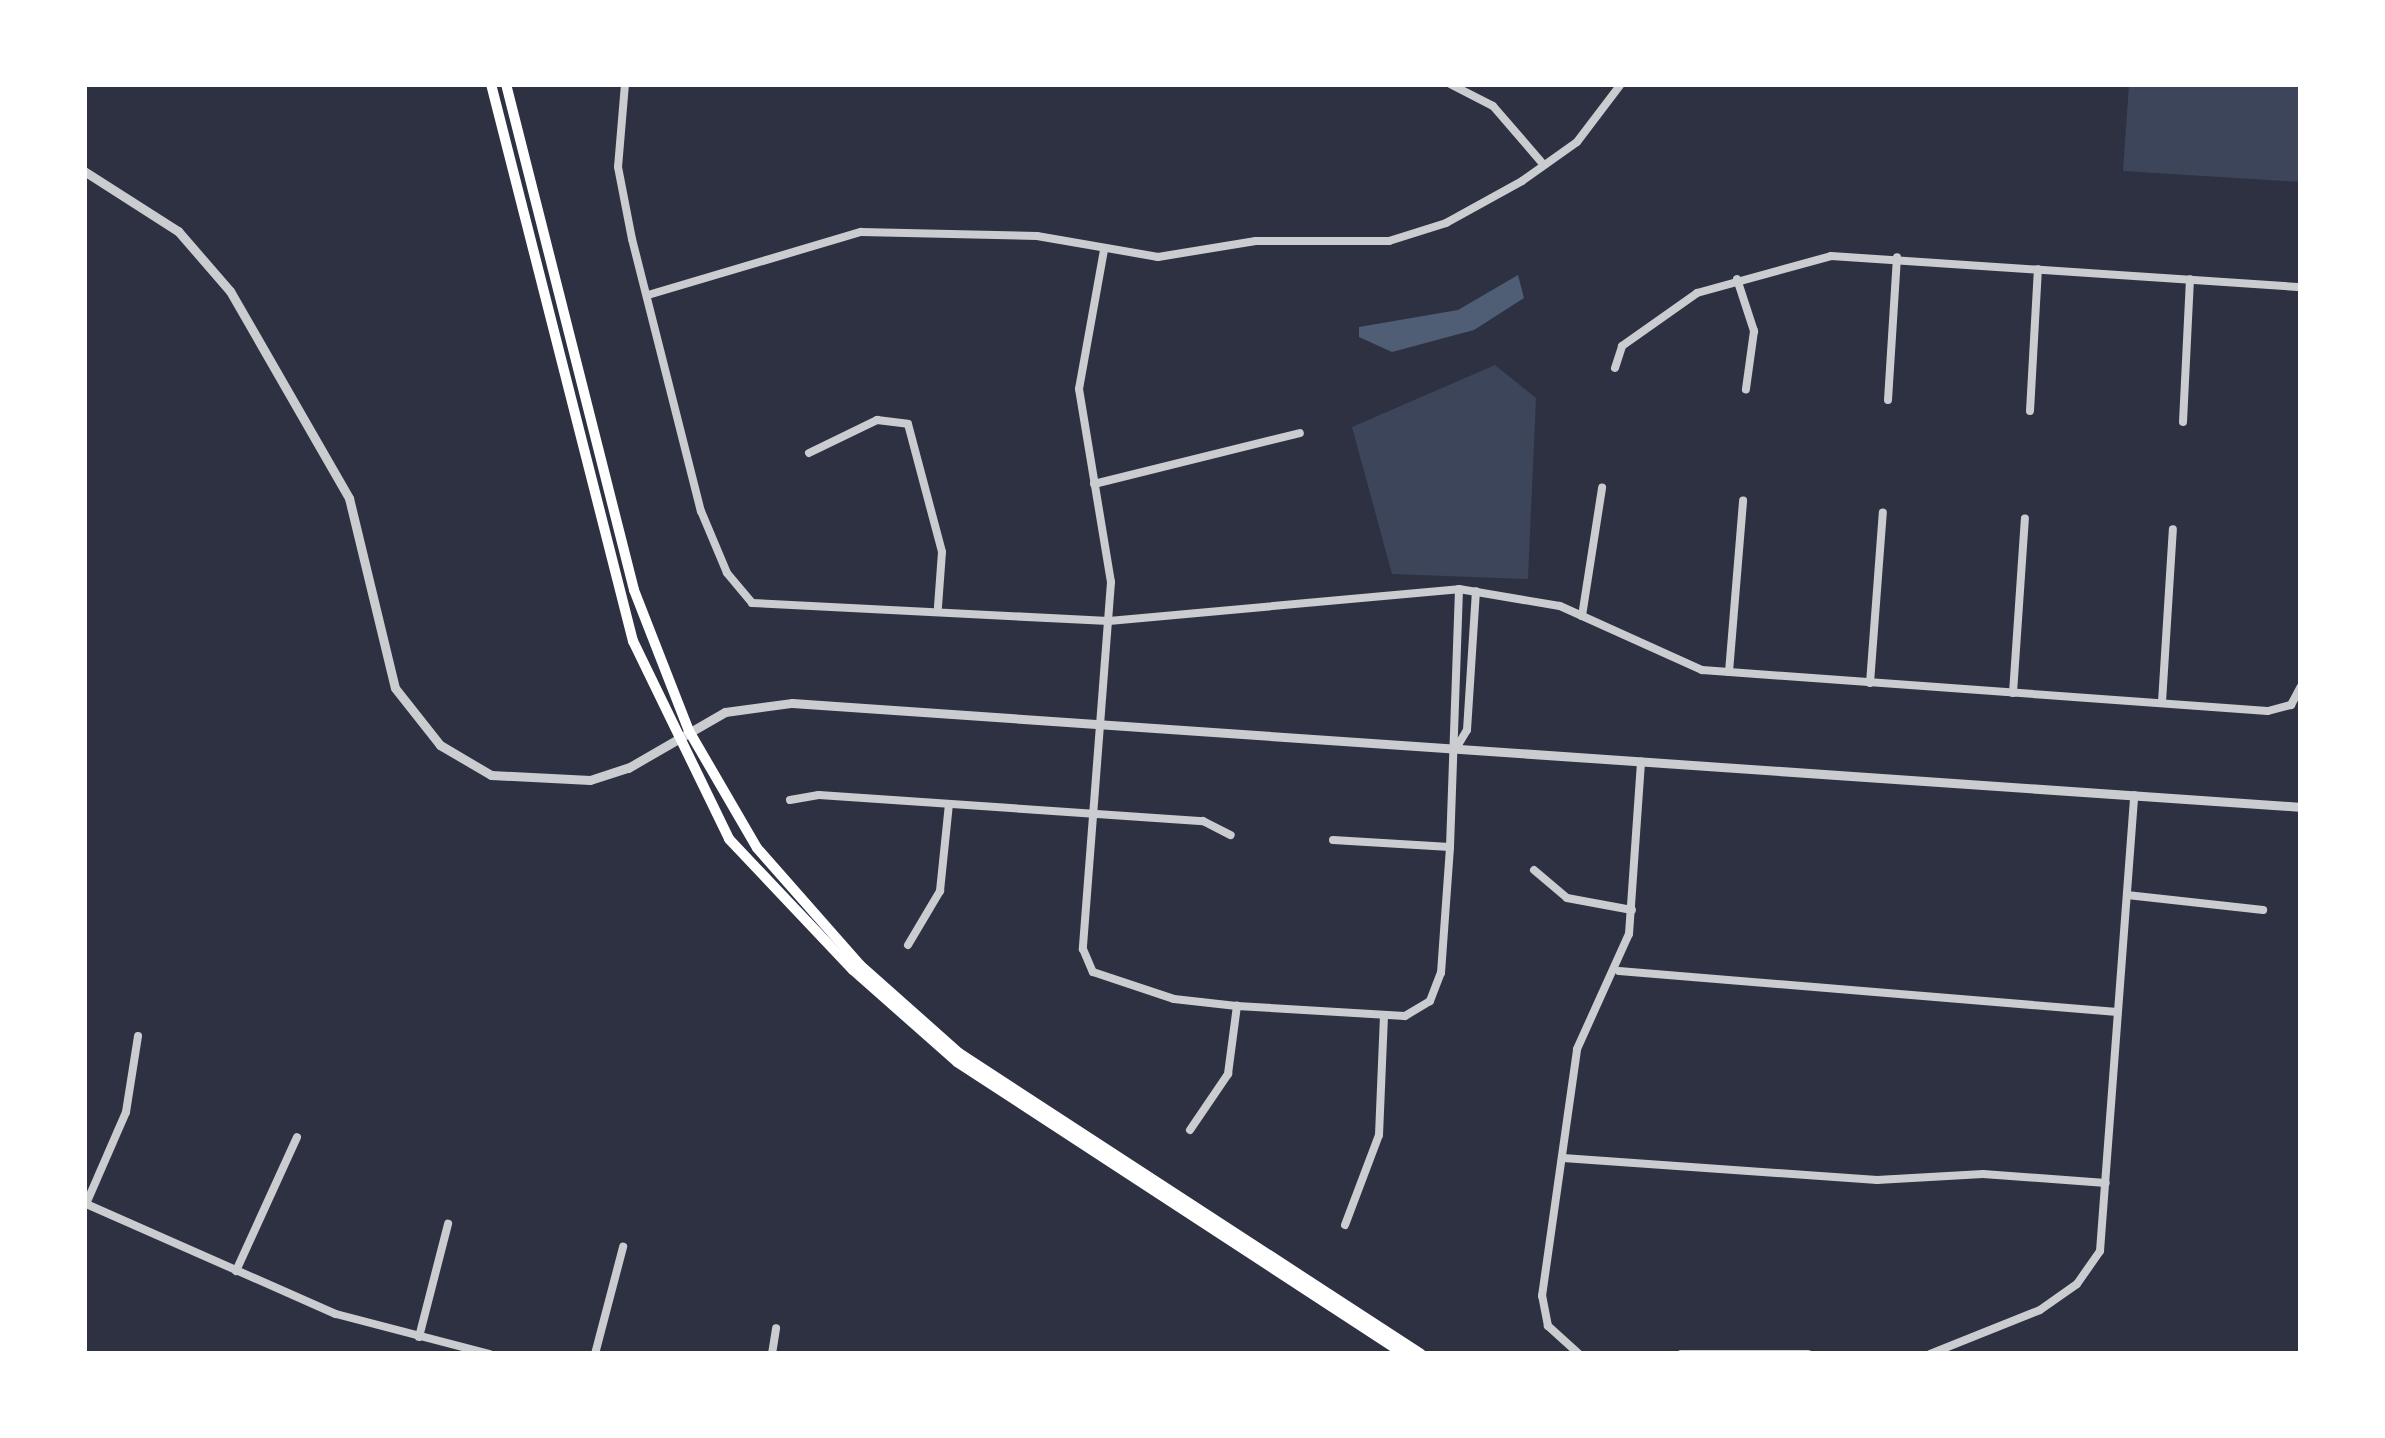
<!DOCTYPE html>
<html>
<head>
<meta charset="utf-8">
<style>
  body { margin:0 }
  #map { position:relative; width:2385px; height:1438px; overflow:hidden; background:#2d3142; font-family:"Public Sans",sans-serif }
  div>[style] { position:absolute }
  .green>* { inset:0; background:#3c4559 }
  .water>* { inset:0; background:#4f5d75 }
  .minor>* { height:8px; margin:-4px; padding:0 4px; transform-origin:4px; border-radius:4px; background:#caccd0 }
  .tertiary>* { height:9px; margin:-4.5px; padding:0 4.5px; transform-origin:4.5px; border-radius:4.5px; background:#caccd0 }
  .secondary>* { height:10px; margin:-5px; padding:0 5px; transform-origin:5px; border-radius:5px; background:#fff }
  span { translate:-50% -50%; white-space:nowrap; text-align:center; line-height:1.15; -webkit-text-stroke:10px #fff; paint-order:stroke }
  .frame { position:absolute; inset:0; border:87px solid #fff; pointer-events:none }
</style>
</head>
<body>
<div id="map">
  <div class="green">
    <i style="clip-path:polygon(2129px 84px,2301px 84px,2301px 182px,2123px 171px)"></i>
    <i style="clip-path:polygon(1495px 365px,1536px 398px,1528px 579px,1392px 574px,1352px 427px)"></i>
  </div>
  <div class="water">
    <i style="clip-path:polygon(1518px 275px,1524px 298px,1474px 330px,1392px 352px,1359px 337px,1359px 327px,1458px 310px)"></i>
  </div>
  <div class="minor">
    <i style="left:625px;top:84px;width:83px;rotate:94.8deg"></i>
    <i style="left:618px;top:167px;width:73px;rotate:79deg"></i>
    <i style="left:632px;top:239px;width:281px;rotate:75.8deg"></i>
    <i style="left:701px;top:511px;width:67px;rotate:67.2deg"></i>
    <i style="left:727px;top:573px;width:39px;rotate:50deg"></i>
    <i style="left:752px;top:603px;width:357px;rotate:2.9deg"></i>
    <i style="left:1109px;top:621px;width:351px;rotate:-5.2deg"></i>
    <i style="left:1459px;top:589px;width:102px;rotate:9.6deg"></i>
    <i style="left:1560px;top:606px;width:156px;rotate:24.3deg"></i>
    <i style="left:1702px;top:670px;width:567px;rotate:4.14deg"></i>
    <i style="left:2268px;top:711px;width:24px;rotate:-15deg"></i>
    <i style="left:2291px;top:705px;width:21px;rotate:-62deg"></i>
    <i style="left:1450px;top:84px;width:48px;rotate:27.1deg"></i>
    <i style="left:1493px;top:106px;width:78px;rotate:49.2deg"></i>
    <i style="left:1104px;top:250px;width:141px;rotate:100.2deg"></i>
    <i style="left:1079px;top:389px;width:196px;rotate:80.6deg"></i>
    <i style="left:1111px;top:582px;width:368px;rotate:94.4deg"></i>
    <i style="left:1083px;top:949px;width:25px;rotate:67deg"></i>
    <i style="left:1093px;top:972px;width:85px;rotate:18.4deg"></i>
    <i style="left:1174px;top:999px;width:63px;rotate:6.3deg"></i>
    <i style="left:1237px;top:1006px;width:168px;rotate:3.4deg"></i>
    <i style="left:1405px;top:1016px;width:29px;rotate:-31deg"></i>
    <i style="left:1430px;top:1001px;width:30px;rotate:-69deg"></i>
    <i style="left:1441px;top:973px;width:126px;rotate:-85.9deg"></i>
    <i style="left:1450px;top:847px;width:258px;rotate:-88deg"></i>
    <i style="left:1737px;top:279px;width:55px;rotate:71.9deg"></i>
    <i style="left:1754px;top:331px;width:59px;rotate:97.9deg"></i>
    <i style="left:648px;top:295px;width:222px;rotate:-16.5deg"></i>
    <i style="left:861px;top:232px;width:176px;rotate:1.3deg"></i>
    <i style="left:1037px;top:236px;width:123px;rotate:9.8deg"></i>
    <i style="left:1158px;top:257px;width:99px;rotate:-9.3deg"></i>
    <i style="left:1256px;top:241px;width:133px"></i>
    <i style="left:1389px;top:241px;width:60px;rotate:-17.5deg"></i>
    <i style="left:1446px;top:223px;width:87px;rotate:-28.9deg"></i>
    <i style="left:1522px;top:181px;width:67px;rotate:-35.3deg"></i>
    <i style="left:1577px;top:142px;width:73px;rotate:-52.8deg"></i>
    <i style="left:1615px;top:368px;width:23px;rotate:-72deg"></i>
    <i style="left:1622px;top:346px;width:92px;rotate:-35.2deg"></i>
    <i style="left:1697px;top:293px;width:139px;rotate:-15.4deg"></i>
    <i style="left:1831px;top:256px;width:471px;rotate:3.8deg"></i>
    <i style="left:1888px;top:400px;width:143px;rotate:-86.4deg"></i>
    <i style="left:2030px;top:411px;width:142px;rotate:-86.8deg"></i>
    <i style="left:2183px;top:422px;width:143px;rotate:-87.2deg"></i>
    <i style="left:809px;top:453px;width:76px;rotate:-25.9deg"></i>
    <i style="left:877px;top:420px;width:31px;rotate:7deg"></i>
    <i style="left:908px;top:424px;width:132px;rotate:75.1deg"></i>
    <i style="left:942px;top:552px;width:55px;rotate:94.2deg"></i>
    <i style="left:1094px;top:484px;width:212px;rotate:-13.9deg"></i>
    <i style="left:1582px;top:616px;width:130px;rotate:-81.1deg"></i>
    <i style="left:1729px;top:672px;width:172px;rotate:-85.3deg"></i>
    <i style="left:1870px;top:683px;width:171px;rotate:-85.7deg"></i>
    <i style="left:2013px;top:693px;width:175px;rotate:-86.1deg"></i>
    <i style="left:2162px;top:702px;width:173px;rotate:-86.4deg"></i>
    <i style="left:1458px;top:745px;width:17px;rotate:-59deg"></i>
    <i style="left:1467px;top:730px;width:139px;rotate:-86.3deg"></i>
    <i style="left:790px;top:800px;width:29px;rotate:-10deg"></i>
    <i style="left:819px;top:795px;width:385px;rotate:3.9deg"></i>
    <i style="left:1203px;top:821px;width:31px;rotate:27deg"></i>
    <i style="left:1333px;top:840px;width:117px;rotate:3.4deg"></i>
    <i style="left:1534px;top:870px;width:43px;rotate:40.3deg"></i>
    <i style="left:1567px;top:898px;width:66px;rotate:10.5deg"></i>
    <i style="left:2127px;top:895px;width:137px;rotate:6.3deg"></i>
    <i style="left:908px;top:945px;width:63px;rotate:-59.3deg"></i>
    <i style="left:940px;top:891px;width:87px;rotate:-84.1deg"></i>
    <i style="left:1619px;top:971px;width:500px;rotate:4.7deg"></i>
    <i style="left:1190px;top:1130px;width:68px;rotate:-55.8deg"></i>
    <i style="left:1228px;top:1074px;width:69px;rotate:-82.5deg"></i>
    <i style="left:1563px;top:1158px;width:315px;rotate:4deg"></i>
    <i style="left:1877px;top:1180px;width:106px;rotate:-3.2deg"></i>
    <i style="left:1983px;top:1174px;width:123px;rotate:4.2deg"></i>
    <i style="left:84px;top:1203px;width:275px;rotate:23.8deg"></i>
    <i style="left:336px;top:1314px;width:159px;rotate:14.6deg"></i>
    <i style="left:86px;top:1204px;width:100px;rotate:-66.5deg"></i>
    <i style="left:126px;top:1112px;width:77px;rotate:-81deg"></i>
    <i style="left:1345px;top:1225px;width:96px;rotate:-69.3deg"></i>
    <i style="left:1379px;top:1135px;width:120px;rotate:-87.6deg"></i>
    <i style="left:236px;top:1271px;width:147px;rotate:-65.5deg"></i>
    <i style="left:419px;top:1337px;width:117px;rotate:-75.6deg"></i>
    <i style="left:595px;top:1354px;width:111px;rotate:-75.3deg"></i>
    <i style="left:772px;top:1354px;width:26px;rotate:-81deg"></i>
    <i style="left:1579px;top:1354px;width:42px;rotate:-137.9deg"></i>
    <i style="left:1548px;top:1326px;width:31px;rotate:-101deg"></i>
    <i style="left:1542px;top:1296px;width:249px;rotate:-81.9deg"></i>
    <i style="left:1577px;top:1049px;width:126px;rotate:-65.7deg"></i>
    <i style="left:1629px;top:934px;width:173px;rotate:-86deg"></i>
    <i style="left:1681px;top:1354px;width:127px"></i>
    <i style="left:1930px;top:1354px;width:118px;rotate:-21.8deg"></i>
    <i style="left:2040px;top:1310px;width:45px;rotate:-35.1deg"></i>
    <i style="left:2077px;top:1284px;width:40px;rotate:-55.1deg"></i>
    <i style="left:2100px;top:1251px;width:457px;rotate:-85.7deg"></i>
  </div>
  <div class="tertiary">
    <i style="left:84px;top:171px;width:112px;rotate:32.6deg"></i>
    <i style="left:178px;top:231px;width:79px;rotate:49.1deg"></i>
    <i style="left:230px;top:291px;width:239px;rotate:60.1deg"></i>
    <i style="left:349px;top:498px;width:195px;rotate:76.4deg"></i>
    <i style="left:395px;top:688px;width:73px;rotate:51.7deg"></i>
    <i style="left:440px;top:745px;width:59px;rotate:30.5deg"></i>
    <i style="left:491px;top:775px;width:99px;rotate:2.9deg"></i>
    <i style="left:590px;top:780px;width:40px;rotate:-18deg"></i>
    <i style="left:628px;top:768px;width:112px;rotate:-30deg"></i>
    <i style="left:725px;top:712px;width:68px;rotate:-7.7deg"></i>
    <i style="left:792px;top:703px;width:1513px;rotate:3.94deg"></i>
  </div>
  <div class="secondary">
    <i style="left:491px;top:84px;width:575px;rotate:75.7deg"></i>
    <i style="left:633px;top:641px;width:220px;rotate:64.1deg"></i>
    <i style="left:729px;top:839px;width:180px;rotate:46.6deg"></i>
    <i style="left:853px;top:970px;width:139px;rotate:41.5deg"></i>
    <i style="left:957px;top:1062px;width:534px;rotate:33.15deg"></i>
    <i style="left:506px;top:84px;width:522px;rotate:75.8deg"></i>
    <i style="left:634px;top:590px;width:151px;rotate:68.7deg"></i>
    <i style="left:689px;top:731px;width:135px;rotate:59.8deg"></i>
    <i style="left:757px;top:848px;width:156px;rotate:48.6deg"></i>
    <i style="left:860px;top:965px;width:132px;rotate:41.6deg"></i>
    <i style="left:959px;top:1053px;width:551px;rotate:33.08deg"></i>
  </div>
  <div class="frame"></div>
</div>
</body>
</html>
